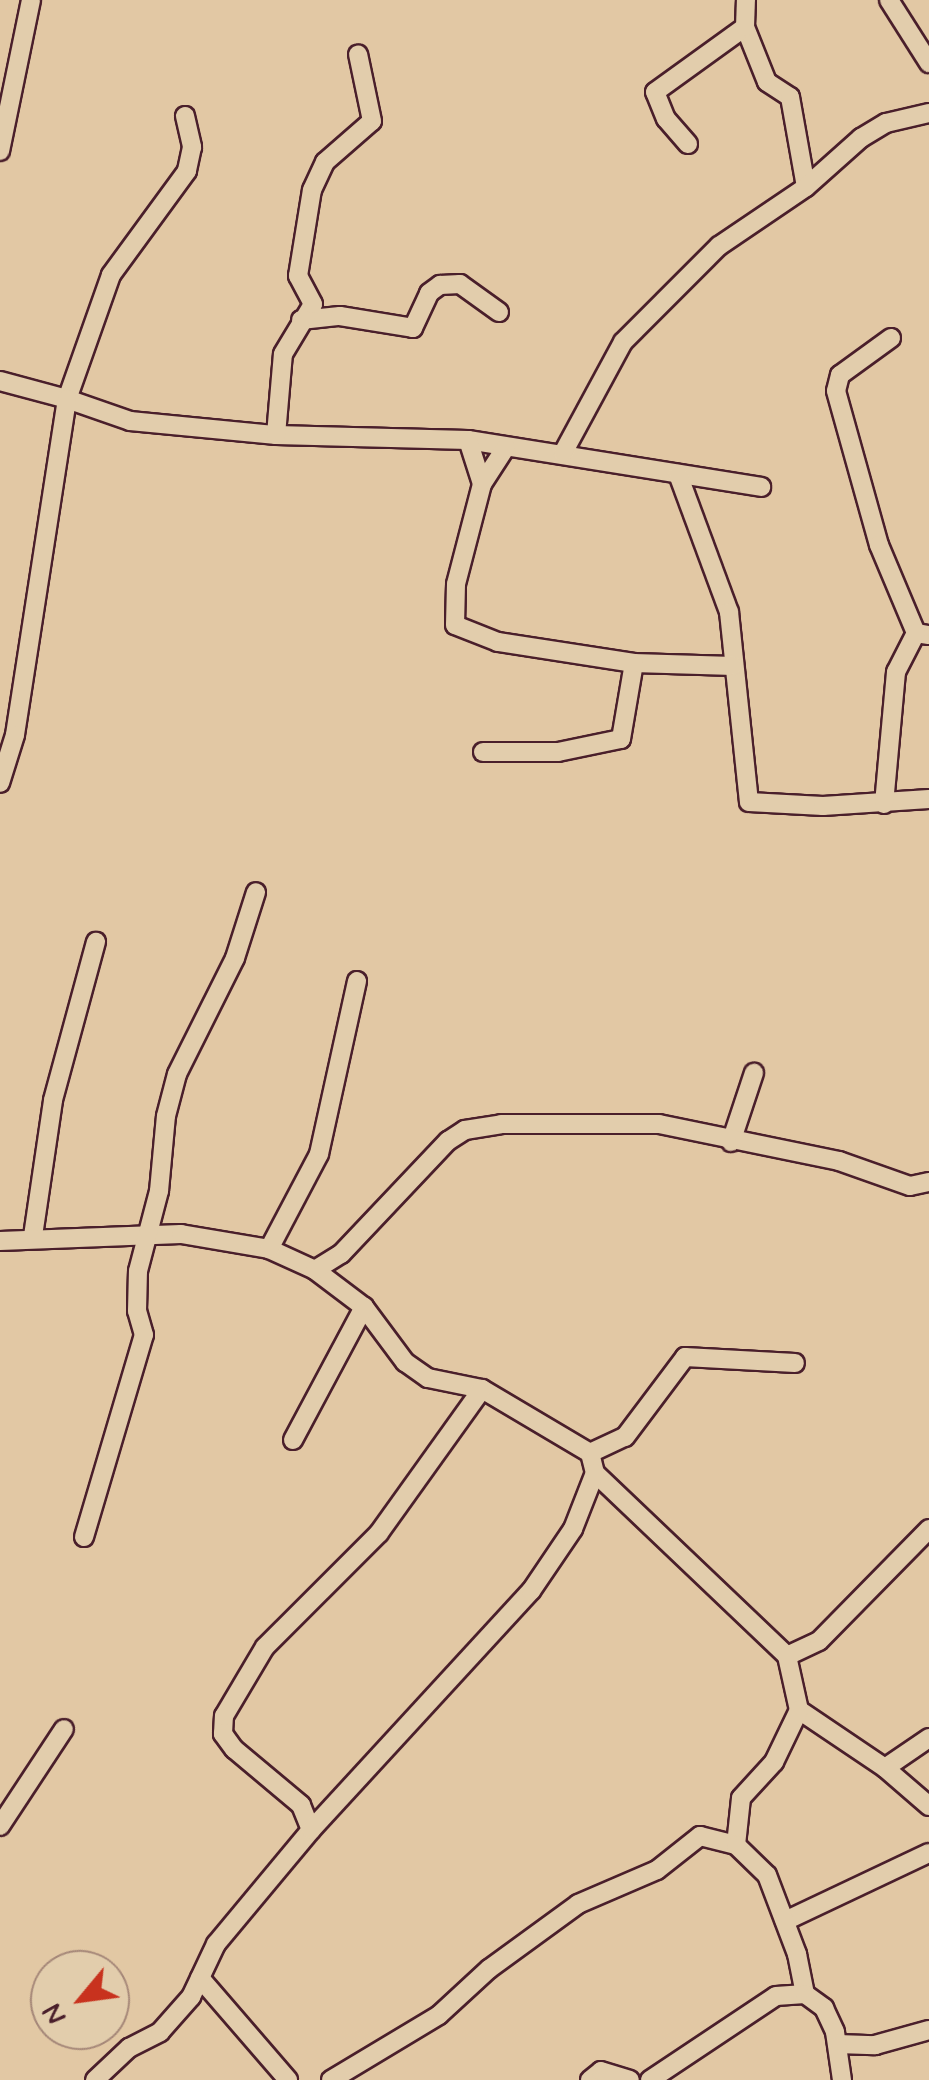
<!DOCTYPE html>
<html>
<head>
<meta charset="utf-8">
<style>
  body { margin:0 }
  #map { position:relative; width:929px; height:2080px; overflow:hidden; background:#e2c8a4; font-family:Mynerve,sans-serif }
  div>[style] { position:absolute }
  .roads { filter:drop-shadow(2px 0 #4a1f2b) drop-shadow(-2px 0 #4a1f2b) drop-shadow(0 2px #4a1f2b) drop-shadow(0 -2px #4a1f2b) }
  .street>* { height:18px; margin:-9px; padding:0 9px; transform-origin:9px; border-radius:9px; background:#e2cdac }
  span { translate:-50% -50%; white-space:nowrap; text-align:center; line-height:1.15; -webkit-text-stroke:9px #e2cdac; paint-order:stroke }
  .north { position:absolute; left:30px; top:1950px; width:100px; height:100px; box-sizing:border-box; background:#e2cdac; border:2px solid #a58778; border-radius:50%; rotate:241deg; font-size:28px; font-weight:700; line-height:40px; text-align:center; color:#4a1f2b }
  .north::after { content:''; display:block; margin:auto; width:35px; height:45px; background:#c8321e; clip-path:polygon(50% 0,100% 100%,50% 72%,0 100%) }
</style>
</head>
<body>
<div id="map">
  <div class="roads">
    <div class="street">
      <i style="left:889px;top:0;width:75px;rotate:57.6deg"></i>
      <i style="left:745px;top:27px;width:59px;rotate:68.2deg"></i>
      <i style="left:767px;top:82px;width:27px;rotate:33deg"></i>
      <i style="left:790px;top:97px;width:91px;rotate:79.9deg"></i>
      <i style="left:185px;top:116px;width:32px;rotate:77deg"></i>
      <i style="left:192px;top:147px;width:25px;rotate:102deg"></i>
      <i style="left:187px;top:171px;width:129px;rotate:126.2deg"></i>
      <i style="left:111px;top:275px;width:132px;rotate:109.5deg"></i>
      <i style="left:67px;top:399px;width:67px;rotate:19.2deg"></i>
      <i style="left:130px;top:421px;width:147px;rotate:5.5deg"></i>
      <i style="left:276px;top:435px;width:192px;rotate:1.5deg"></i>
      <i style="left:468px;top:440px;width:297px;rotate:9.1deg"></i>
      <i style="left:688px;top:144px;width:33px;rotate:-131deg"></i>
      <i style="left:666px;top:119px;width:29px;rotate:-112deg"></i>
      <i style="left:655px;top:92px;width:111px;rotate:-35.8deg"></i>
      <i style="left:745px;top:27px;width:27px;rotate:-88deg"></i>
      <i style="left:0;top:151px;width:154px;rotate:-78.4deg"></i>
      <i style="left:301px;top:320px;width:39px;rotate:-6deg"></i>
      <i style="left:340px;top:316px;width:74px;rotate:9.3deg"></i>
      <i style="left:413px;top:328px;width:38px;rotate:-65deg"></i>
      <i style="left:429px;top:293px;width:14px;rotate:-36deg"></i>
      <i style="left:440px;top:285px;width:20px;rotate:-3deg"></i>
      <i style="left:460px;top:284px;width:48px;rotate:35.7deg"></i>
      <i style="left:891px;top:338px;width:63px;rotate:144deg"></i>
      <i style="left:840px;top:375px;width:16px;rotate:104deg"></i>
      <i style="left:836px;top:391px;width:160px;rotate:74.4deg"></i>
      <i style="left:879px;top:545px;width:95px;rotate:67.2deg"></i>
      <i style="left:916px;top:633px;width:13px;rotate:9deg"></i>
      <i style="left:0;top:381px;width:69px;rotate:15deg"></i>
      <i style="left:67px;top:399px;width:340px;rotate:98.8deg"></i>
      <i style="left:15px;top:735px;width:50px;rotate:107.4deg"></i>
      <i style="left:276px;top:435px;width:81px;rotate:-85.1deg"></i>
      <i style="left:283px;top:354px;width:58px;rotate:-59deg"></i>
      <i style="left:313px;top:304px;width:32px;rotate:-118deg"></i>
      <i style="left:298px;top:276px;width:87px;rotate:-80.8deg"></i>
      <i style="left:312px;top:190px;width:31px;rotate:-65deg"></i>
      <i style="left:325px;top:162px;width:62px;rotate:-41.1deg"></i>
      <i style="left:372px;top:121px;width:68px;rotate:-101.8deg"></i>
      <i style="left:468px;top:440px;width:46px;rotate:72.3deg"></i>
      <i style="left:563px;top:453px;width:126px;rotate:-61.6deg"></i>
      <i style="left:623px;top:342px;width:136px;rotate:-45deg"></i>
      <i style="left:719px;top:246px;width:105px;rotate:-34.1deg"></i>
      <i style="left:806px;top:187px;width:74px;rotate:-41.7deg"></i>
      <i style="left:861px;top:138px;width:29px;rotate:-31deg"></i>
      <i style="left:886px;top:123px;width:44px;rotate:-13.1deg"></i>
      <i style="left:678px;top:474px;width:147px;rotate:69.7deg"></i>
      <i style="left:729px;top:612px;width:191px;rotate:84deg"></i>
      <i style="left:749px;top:802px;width:74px;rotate:3.1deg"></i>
      <i style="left:823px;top:806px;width:106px;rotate:-3.8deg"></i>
      <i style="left:634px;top:663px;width:99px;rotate:1.7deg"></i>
      <i style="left:483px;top:752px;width:75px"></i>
      <i style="left:558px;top:752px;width:64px;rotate:-11.7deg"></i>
      <i style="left:621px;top:739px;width:77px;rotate:-80.3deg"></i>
      <i style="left:634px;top:663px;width:138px;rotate:-171.2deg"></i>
      <i style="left:498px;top:642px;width:46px;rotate:-158.4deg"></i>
      <i style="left:455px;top:625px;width:41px;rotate:-88.6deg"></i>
      <i style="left:456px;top:584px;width:103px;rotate:-75.4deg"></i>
      <i style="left:482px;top:484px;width:44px;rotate:-57deg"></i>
      <i style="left:884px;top:804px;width:133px;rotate:-84.8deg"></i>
      <i style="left:896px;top:672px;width:44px;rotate:-62.9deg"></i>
      <i style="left:731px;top:1142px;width:73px;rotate:-71.6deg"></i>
      <i style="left:33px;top:1236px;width:137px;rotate:-81.6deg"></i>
      <i style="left:53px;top:1100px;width:164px;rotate:-74.8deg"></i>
      <i style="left:0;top:1241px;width:181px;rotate:-2.2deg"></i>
      <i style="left:181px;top:1234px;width:89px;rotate:9.7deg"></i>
      <i style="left:269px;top:1249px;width:51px;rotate:24.5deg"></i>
      <i style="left:315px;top:1270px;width:61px;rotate:37.1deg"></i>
      <i style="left:364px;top:1307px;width:69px;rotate:53.3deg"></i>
      <i style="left:405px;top:1362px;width:28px;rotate:35deg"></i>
      <i style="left:428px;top:1378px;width:55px;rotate:11.5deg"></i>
      <i style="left:482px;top:1389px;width:126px;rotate:30.7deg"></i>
      <i style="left:590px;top:1453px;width:21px;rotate:76deg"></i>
      <i style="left:595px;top:1473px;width:265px;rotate:43.6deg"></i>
      <i style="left:787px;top:1656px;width:55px;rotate:77.5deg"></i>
      <i style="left:799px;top:1710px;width:104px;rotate:34deg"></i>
      <i style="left:885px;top:1768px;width:53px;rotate:-34.3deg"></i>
      <i style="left:269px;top:1249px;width:107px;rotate:-62.2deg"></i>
      <i style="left:319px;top:1154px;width:177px;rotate:-77.6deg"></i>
      <i style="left:315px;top:1270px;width:31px;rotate:-32deg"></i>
      <i style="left:341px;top:1254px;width:156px;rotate:-46.6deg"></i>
      <i style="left:448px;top:1141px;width:20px;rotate:-33deg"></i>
      <i style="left:465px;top:1130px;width:36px;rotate:-9deg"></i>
      <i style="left:501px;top:1124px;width:158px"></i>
      <i style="left:659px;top:1124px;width:184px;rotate:11.6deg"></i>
      <i style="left:839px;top:1161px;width:75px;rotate:19.4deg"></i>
      <i style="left:910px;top:1186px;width:19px;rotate:-12deg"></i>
      <i style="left:293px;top:1440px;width:151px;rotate:-61.9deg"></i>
      <i style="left:590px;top:1453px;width:38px;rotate:-25deg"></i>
      <i style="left:625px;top:1437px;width:100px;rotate:-53.1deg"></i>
      <i style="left:685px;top:1357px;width:110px;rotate:3.1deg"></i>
      <i style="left:84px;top:1537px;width:211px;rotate:-73.5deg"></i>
      <i style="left:144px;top:1335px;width:25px;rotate:-106deg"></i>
      <i style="left:137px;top:1311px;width:40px;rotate:-88.6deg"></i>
      <i style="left:138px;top:1271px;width:83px;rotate:-75.3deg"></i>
      <i style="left:159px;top:1191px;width:75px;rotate:-84.7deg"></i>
      <i style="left:166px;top:1116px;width:43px;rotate:-75.3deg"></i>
      <i style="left:177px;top:1074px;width:130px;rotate:-63.4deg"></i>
      <i style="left:235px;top:958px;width:69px;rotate:-72.3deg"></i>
      <i style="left:787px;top:1656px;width:35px;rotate:-25deg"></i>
      <i style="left:819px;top:1641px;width:157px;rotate:-45.5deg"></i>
      <i style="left:885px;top:1768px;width:58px;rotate:40.8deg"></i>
      <i style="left:0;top:1826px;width:116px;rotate:-56.6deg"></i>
      <i style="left:311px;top:1830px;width:27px;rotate:-112deg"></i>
      <i style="left:301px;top:1805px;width:87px;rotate:-140.1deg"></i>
      <i style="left:234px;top:1749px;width:19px;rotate:-126deg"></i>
      <i style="left:223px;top:1734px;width:18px;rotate:-87deg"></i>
      <i style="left:224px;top:1716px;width:80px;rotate:-59.3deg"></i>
      <i style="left:265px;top:1647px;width:161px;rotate:-45deg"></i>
      <i style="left:379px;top:1533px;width:177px;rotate:-54.4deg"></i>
      <i style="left:736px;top:1845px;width:47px;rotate:-83.9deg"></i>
      <i style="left:741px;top:1798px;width:49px;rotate:-47.5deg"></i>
      <i style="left:774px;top:1762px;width:58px;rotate:-64.3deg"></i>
      <i style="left:785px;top:1921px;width:159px;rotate:-25.3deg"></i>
      <i style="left:200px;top:1978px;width:135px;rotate:49.2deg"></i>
      <i style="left:837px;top:2044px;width:38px;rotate:2deg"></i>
      <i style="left:875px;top:2045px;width:56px;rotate:-15.5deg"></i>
      <i style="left:95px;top:2080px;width:47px;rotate:-43.3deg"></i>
      <i style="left:129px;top:2048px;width:35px;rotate:-27deg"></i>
      <i style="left:160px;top:2032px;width:47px;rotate:-48.5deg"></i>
      <i style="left:191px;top:1997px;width:59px;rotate:-64.7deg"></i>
      <i style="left:216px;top:1944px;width:148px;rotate:-50.2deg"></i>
      <i style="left:311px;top:1830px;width:325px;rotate:-47.4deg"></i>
      <i style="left:531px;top:1591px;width:75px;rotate:-55.9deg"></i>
      <i style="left:573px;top:1529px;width:60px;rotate:-68.6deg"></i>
      <i style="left:331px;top:2080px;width:126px;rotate:-31deg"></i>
      <i style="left:439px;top:2015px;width:68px;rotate:-42.6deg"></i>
      <i style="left:489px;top:1969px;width:110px;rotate:-36.1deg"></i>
      <i style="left:578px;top:1904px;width:86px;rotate:-23.3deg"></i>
      <i style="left:657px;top:1870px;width:55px;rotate:-38.3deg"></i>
      <i style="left:700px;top:1836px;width:37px;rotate:14deg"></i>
      <i style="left:736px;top:1845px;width:43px;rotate:44.1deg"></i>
      <i style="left:767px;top:1875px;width:85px;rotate:69.2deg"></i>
      <i style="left:797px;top:1954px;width:41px;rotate:78.7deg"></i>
      <i style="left:590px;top:2080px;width:14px;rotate:-39deg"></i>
      <i style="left:601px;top:2071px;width:30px;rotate:17deg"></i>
      <i style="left:650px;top:2080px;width:151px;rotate:-33.7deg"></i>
      <i style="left:776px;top:1996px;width:29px;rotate:-4deg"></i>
      <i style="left:805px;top:1994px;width:24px;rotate:36deg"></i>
      <i style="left:824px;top:2008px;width:26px;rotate:65deg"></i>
      <i style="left:835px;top:2032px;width:49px;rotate:81.7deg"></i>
    </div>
  </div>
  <div class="north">N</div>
</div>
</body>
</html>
